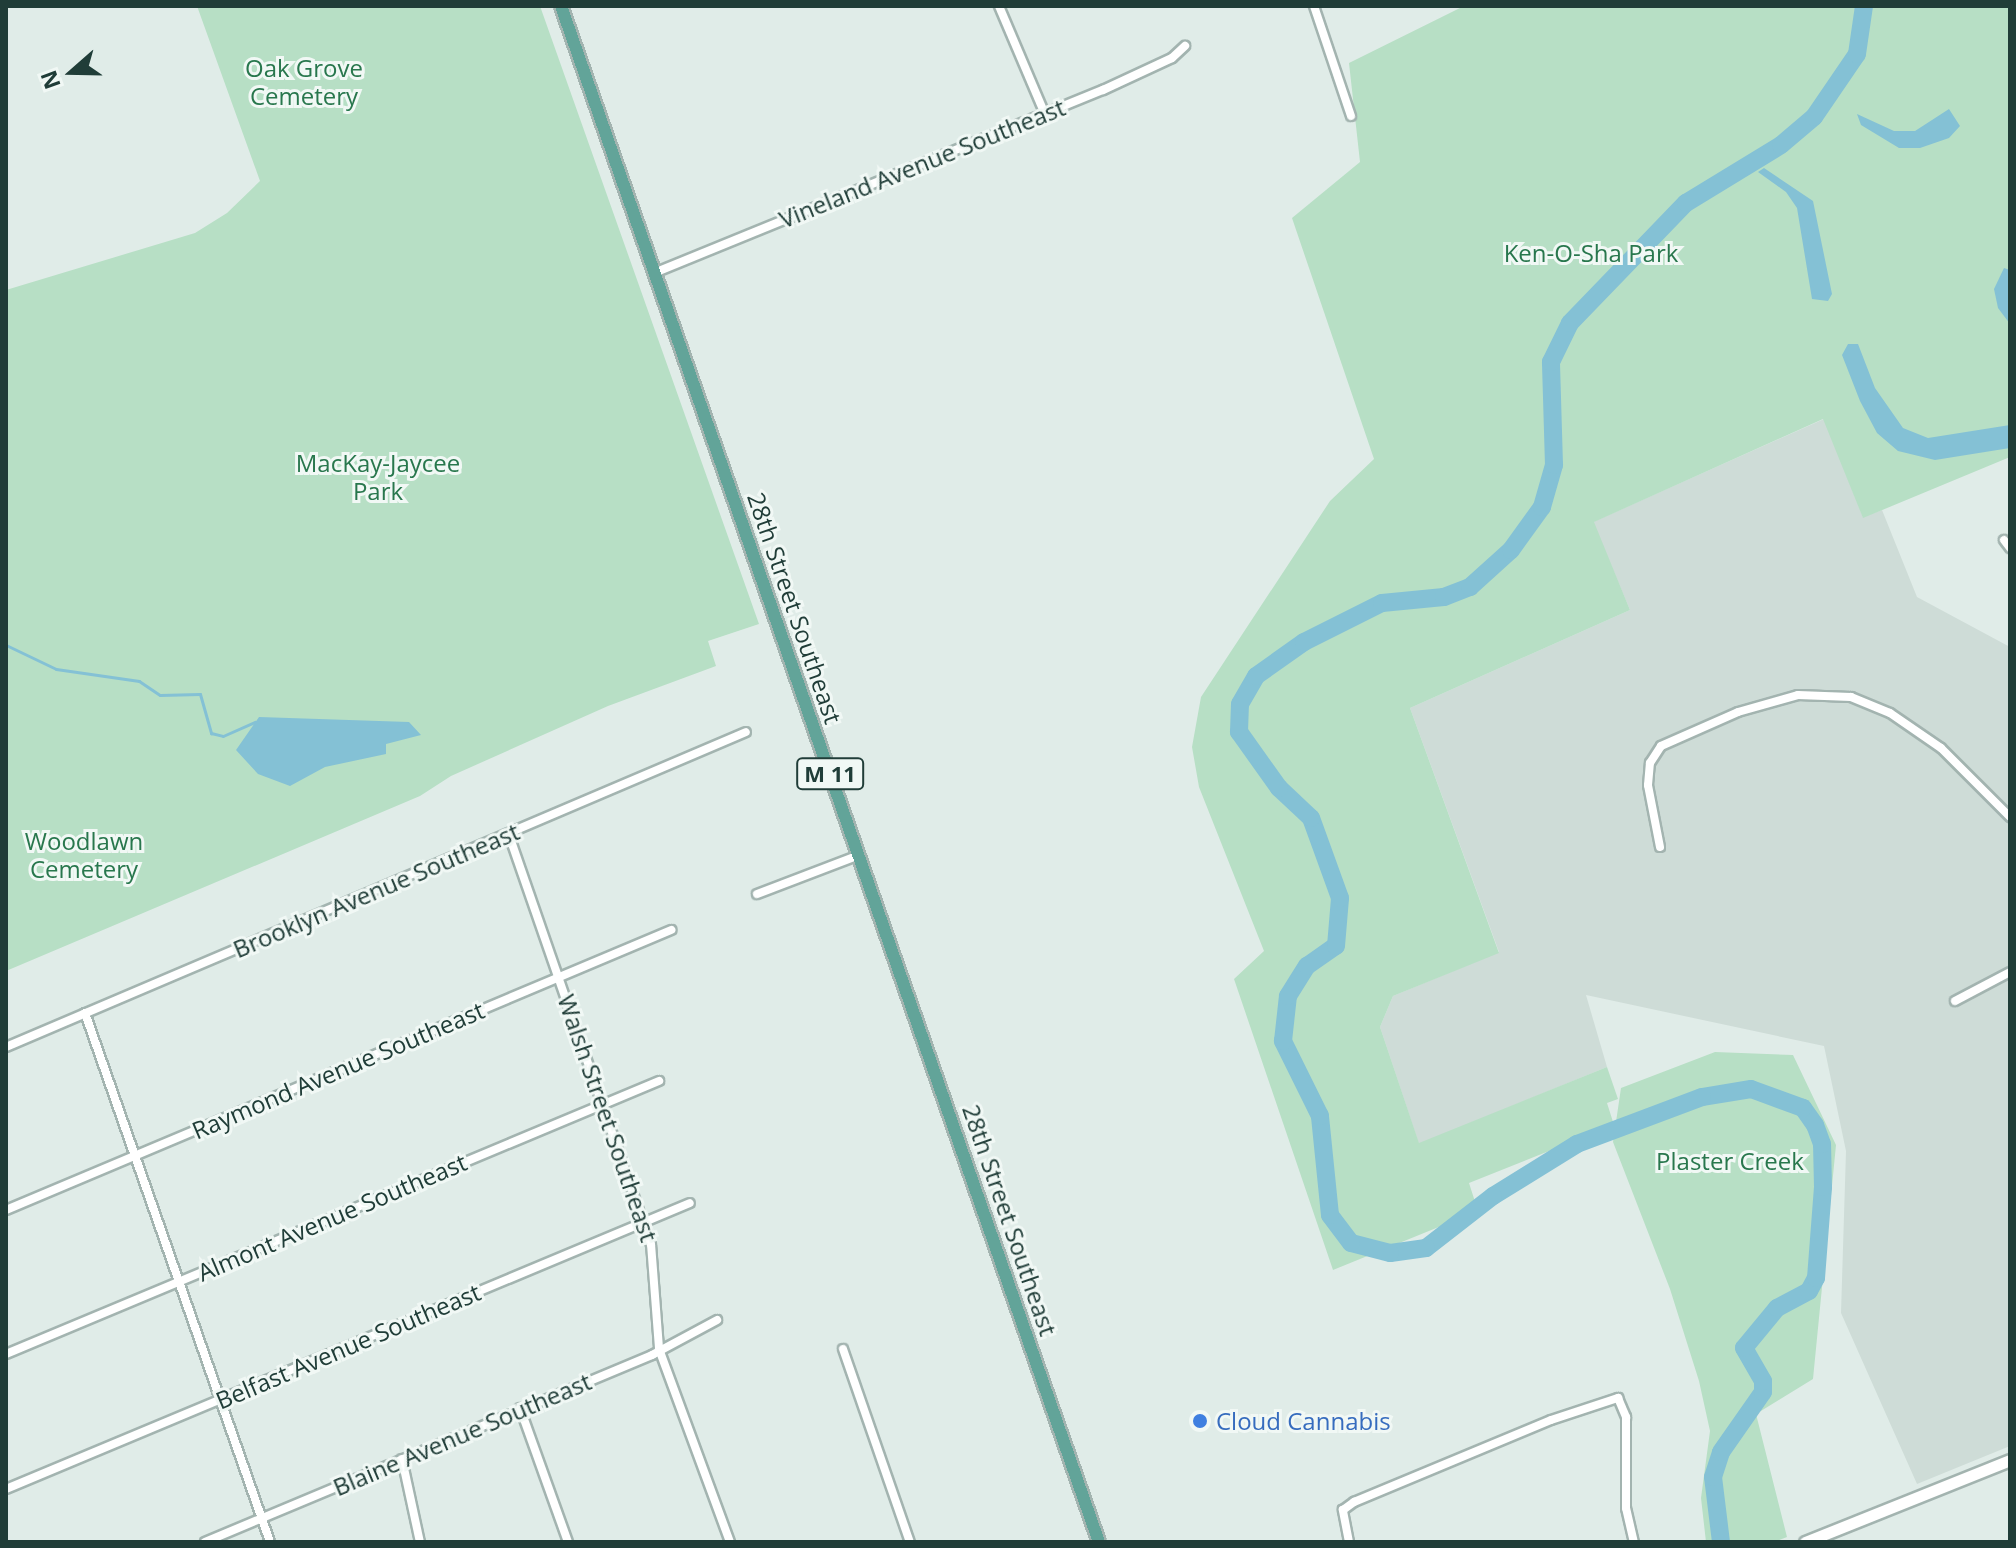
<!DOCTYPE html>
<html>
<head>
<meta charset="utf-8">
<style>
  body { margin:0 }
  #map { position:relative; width:2016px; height:1548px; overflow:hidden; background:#e0ece8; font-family:"Open Sans",sans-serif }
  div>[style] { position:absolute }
  .built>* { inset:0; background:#cedcd7 }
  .green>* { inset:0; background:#b7dfc5 }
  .water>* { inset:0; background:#84c1d5 }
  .stream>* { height:3px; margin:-1.5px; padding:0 1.5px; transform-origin:1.5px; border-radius:1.5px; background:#84c1d5 }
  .river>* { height:18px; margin:-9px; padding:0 9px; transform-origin:9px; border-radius:9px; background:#84c1d5 }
  .roads { filter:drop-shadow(2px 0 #a3b4b0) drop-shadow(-2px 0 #a3b4b0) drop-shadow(0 2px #a3b4b0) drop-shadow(0 -2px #a3b4b0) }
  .street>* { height:8px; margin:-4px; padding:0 4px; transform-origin:4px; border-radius:4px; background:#fff }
  .secondary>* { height:11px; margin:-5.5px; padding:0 5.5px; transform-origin:5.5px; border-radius:5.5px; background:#fff }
  .primary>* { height:12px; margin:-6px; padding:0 6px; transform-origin:6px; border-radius:6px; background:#62a499 }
  .dots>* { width:22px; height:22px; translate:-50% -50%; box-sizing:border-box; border:4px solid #f1f8f5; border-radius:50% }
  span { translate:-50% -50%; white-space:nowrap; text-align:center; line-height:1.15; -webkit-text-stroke:6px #f1f8f5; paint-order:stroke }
  .shield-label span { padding:2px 6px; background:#f1f8f5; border:2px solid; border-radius:6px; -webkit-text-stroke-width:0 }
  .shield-label { font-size:22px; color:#203d38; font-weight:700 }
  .park-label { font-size:24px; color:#28774d }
  .street-label { font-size:24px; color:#203d38 }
  .shop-label { font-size:24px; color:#366cbe }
  .left { translate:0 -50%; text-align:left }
  .frame { position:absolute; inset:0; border:8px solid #203d38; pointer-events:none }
  .north { position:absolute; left:32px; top:32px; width:80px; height:80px; -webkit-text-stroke:6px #f1f8f5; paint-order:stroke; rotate:250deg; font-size:22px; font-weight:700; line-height:32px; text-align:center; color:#203d38 }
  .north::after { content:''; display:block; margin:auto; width:28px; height:36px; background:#203d38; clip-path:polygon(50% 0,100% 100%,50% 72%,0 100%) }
</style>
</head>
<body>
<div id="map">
  <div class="built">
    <i style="clip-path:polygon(1824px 419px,1863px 517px,1882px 510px,1917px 597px,2010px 647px,2010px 1446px,1917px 1484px,1841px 1313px,1846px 1151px,1824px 1046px,1586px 995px,1607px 1067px,1419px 1144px,1380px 1027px,1393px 996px,1499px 952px,1410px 708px,1630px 610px,1593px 522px)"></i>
  </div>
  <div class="green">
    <i style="clip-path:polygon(197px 6px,540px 6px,759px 624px,708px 641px,716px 666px,608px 706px,451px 776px,420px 796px,6px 971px,6px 290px,195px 233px,227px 213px,260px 181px)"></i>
    <i style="clip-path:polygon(1464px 6px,2010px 6px,2010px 457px,1863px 518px,1823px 419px,1594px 522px,1630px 610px,1410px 708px,1499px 953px,1393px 996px,1380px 1027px,1419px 1143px,1607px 1067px,1618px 1099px,1607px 1103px,1614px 1125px,1469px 1183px,1478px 1211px,1333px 1270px,1234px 979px,1264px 951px,1199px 787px,1192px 747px,1201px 697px,1330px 501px,1374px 459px,1292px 218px,1360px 162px,1349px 63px)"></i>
    <i style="clip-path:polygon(1715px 1052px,1793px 1055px,1836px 1145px,1813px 1379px,1756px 1414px,1787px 1537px,1774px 1542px,1706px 1542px,1701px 1498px,1710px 1431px,1699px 1381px,1670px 1289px,1613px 1142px,1621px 1088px)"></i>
  </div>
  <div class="water">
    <i style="clip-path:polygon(1949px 109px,1960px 126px,1949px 138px,1920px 148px,1899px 148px,1861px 125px,1857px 114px,1894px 131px,1915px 131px)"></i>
    <i style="clip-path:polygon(1764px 168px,1813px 201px,1832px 294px,1828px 301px,1812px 299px,1797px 208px,1786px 192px,1758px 172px)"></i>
    <i style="clip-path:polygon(2004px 268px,2010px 270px,2010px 324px,1998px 308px,1994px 289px)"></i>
    <i style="clip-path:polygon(1848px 344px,1858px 344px,1875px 388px,1903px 428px,1928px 438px,2010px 425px,2010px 448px,1935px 460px,1898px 451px,1877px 433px,1860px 401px,1842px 355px)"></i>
    <i style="clip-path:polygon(259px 717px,409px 722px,421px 735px,386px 744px,386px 754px,325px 767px,290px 786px,258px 774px,236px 750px)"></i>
  </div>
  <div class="stream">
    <i style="left:6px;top:645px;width:55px;rotate:25.6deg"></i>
    <i style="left:56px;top:669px;width:84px;rotate:8.2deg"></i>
    <i style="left:139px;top:681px;width:25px;rotate:34deg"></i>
    <i style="left:160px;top:695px;width:40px;rotate:-1.4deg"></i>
    <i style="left:200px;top:694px;width:41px;rotate:74.2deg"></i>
    <i style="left:211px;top:733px;width:12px;rotate:14deg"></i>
    <i style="left:223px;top:736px;width:35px;rotate:-24deg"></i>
  </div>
  <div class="river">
    <i style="left:1721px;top:1542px;width:65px;rotate:-97deg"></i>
    <i style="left:1713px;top:1477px;width:26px;rotate:-72deg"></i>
    <i style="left:1721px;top:1452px;width:73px;rotate:-55deg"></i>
    <i style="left:1763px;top:1392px;width:11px;rotate:-90deg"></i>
    <i style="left:1763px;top:1381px;width:38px;rotate:-120deg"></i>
    <i style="left:1744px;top:1348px;width:52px;rotate:-50.5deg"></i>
    <i style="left:1777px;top:1308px;width:36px;rotate:-28deg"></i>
    <i style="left:1809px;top:1291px;width:15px;rotate:-62deg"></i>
    <i style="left:1816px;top:1278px;width:91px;rotate:-85.6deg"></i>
    <i style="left:1823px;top:1187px;width:43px;rotate:-91.3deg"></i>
    <i style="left:1822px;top:1144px;width:20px;rotate:-110deg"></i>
    <i style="left:1815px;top:1125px;width:21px;rotate:-125deg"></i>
    <i style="left:1803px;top:1108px;width:55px;rotate:-159.9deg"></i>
    <i style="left:1751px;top:1089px;width:50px;rotate:170.7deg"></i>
    <i style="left:1702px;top:1097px;width:134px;rotate:159.4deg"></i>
    <i style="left:1577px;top:1144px;width:99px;rotate:148.2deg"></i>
    <i style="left:1493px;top:1196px;width:85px;rotate:142.2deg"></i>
    <i style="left:1426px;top:1248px;width:36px;rotate:172deg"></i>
    <i style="left:1390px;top:1253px;width:40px;rotate:-165.6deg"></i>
    <i style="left:1351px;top:1243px;width:35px;rotate:-127deg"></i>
    <i style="left:1330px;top:1215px;width:100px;rotate:-95.8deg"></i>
    <i style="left:1320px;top:1116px;width:84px;rotate:-116.3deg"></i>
    <i style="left:1283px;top:1041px;width:45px;rotate:-83.7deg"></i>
    <i style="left:1288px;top:996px;width:36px;rotate:-58deg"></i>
    <i style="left:1307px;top:966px;width:35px;rotate:-35deg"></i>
    <i style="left:1336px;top:946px;width:48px;rotate:-85.2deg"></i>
    <i style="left:1340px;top:898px;width:85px;rotate:-109.9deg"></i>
    <i style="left:1311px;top:818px;width:44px;rotate:-136.8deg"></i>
    <i style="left:1279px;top:788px;width:69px;rotate:-125.5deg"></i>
    <i style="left:1239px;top:732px;width:28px;rotate:-88deg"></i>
    <i style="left:1240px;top:704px;width:32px;rotate:-60deg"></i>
    <i style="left:1256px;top:676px;width:59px;rotate:-35.3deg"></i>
    <i style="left:1304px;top:642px;width:87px;rotate:-26.6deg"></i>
    <i style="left:1382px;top:603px;width:62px;rotate:-5.5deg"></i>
    <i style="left:1444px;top:597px;width:28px;rotate:-21deg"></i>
    <i style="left:1470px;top:587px;width:55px;rotate:-42.1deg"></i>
    <i style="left:1511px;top:550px;width:53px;rotate:-54.2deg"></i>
    <i style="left:1542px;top:507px;width:44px;rotate:-74.1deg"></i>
    <i style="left:1554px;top:465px;width:103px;rotate:-91.7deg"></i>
    <i style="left:1551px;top:362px;width:43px;rotate:-64deg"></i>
    <i style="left:1570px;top:323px;width:167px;rotate:-46deg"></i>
    <i style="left:1686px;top:203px;width:111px;rotate:-31.4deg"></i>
    <i style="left:1781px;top:145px;width:43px;rotate:-40.3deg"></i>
    <i style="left:1814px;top:117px;width:76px;rotate:-55.7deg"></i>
    <i style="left:1857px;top:54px;width:49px;rotate:-81.7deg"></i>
  </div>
  <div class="roads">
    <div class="street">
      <i style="left:999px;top:6px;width:115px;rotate:67deg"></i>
      <i style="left:1314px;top:6px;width:116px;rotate:71.4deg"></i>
      <i style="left:654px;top:273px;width:485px;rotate:-22.2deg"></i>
      <i style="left:1103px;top:90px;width:76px;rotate:-24.9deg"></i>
      <i style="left:1172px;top:58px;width:18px;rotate:-43deg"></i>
      <i style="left:2004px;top:540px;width:10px;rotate:53deg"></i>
      <i style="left:509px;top:835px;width:433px;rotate:70.9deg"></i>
      <i style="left:651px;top:1244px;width:105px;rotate:85.6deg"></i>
      <i style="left:659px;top:1349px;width:206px;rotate:69.8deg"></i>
      <i style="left:1660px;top:847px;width:63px;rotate:-101deg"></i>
      <i style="left:1648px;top:785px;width:22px;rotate:-85deg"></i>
      <i style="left:1650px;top:763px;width:20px;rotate:-57deg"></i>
      <i style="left:1661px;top:746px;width:84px;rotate:-23.8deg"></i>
      <i style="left:1738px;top:712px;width:62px;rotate:-15.8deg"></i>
      <i style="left:1798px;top:695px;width:53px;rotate:2.2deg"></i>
      <i style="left:1851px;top:697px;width:42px;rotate:22.3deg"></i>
      <i style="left:1890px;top:713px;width:62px;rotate:34.5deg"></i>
      <i style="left:1941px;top:748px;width:98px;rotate:45deg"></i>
      <i style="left:757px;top:894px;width:109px;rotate:-20.9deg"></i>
      <i style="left:1955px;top:1001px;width:62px;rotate:-27.8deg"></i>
      <i style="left:85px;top:1013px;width:560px;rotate:70.72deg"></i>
      <i style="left:6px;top:1047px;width:804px;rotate:-23.06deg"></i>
      <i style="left:6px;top:1210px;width:722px;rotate:-22.83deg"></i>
      <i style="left:843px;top:1349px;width:204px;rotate:70.9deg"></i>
      <i style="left:6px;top:1354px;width:708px;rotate:-22.69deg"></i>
      <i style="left:520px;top:1408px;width:142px;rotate:70.3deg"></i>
      <i style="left:402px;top:1459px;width:85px;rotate:77.8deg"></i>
      <i style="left:6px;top:1489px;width:741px;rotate:-22.69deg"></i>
      <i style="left:205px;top:1542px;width:485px;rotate:-22.7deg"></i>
      <i style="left:652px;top:1355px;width:74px;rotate:-28.3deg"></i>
      <i style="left:1349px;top:1542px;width:33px;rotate:-101deg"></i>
      <i style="left:1343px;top:1510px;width:14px;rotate:-36deg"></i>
      <i style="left:1354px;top:1502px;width:213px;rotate:-22.6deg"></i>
      <i style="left:1551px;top:1420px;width:71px;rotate:-18.2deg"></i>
      <i style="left:1618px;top:1398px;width:21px;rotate:67deg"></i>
      <i style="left:1626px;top:1417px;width:91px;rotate:90deg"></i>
      <i style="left:1626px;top:1508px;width:35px;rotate:77deg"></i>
    </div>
    <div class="secondary">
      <i style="left:1805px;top:1542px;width:221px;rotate:-21.8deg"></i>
    </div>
    <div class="primary">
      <i style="left:561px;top:6px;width:1627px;rotate:70.7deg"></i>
    </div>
  </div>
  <div class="dots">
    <i style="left:1200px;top:1421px;background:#3f7fe0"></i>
  </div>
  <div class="shield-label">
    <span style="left:830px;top:774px">M 11</span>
  </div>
  <div class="park-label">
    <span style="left:304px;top:82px">Oak Grove<br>Cemetery</span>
    <span style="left:1591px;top:253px">Ken-O-Sha Park</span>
    <span style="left:378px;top:477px">MacKay-Jaycee<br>Park</span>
    <span style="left:84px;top:855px">Woodlawn<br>Cemetery</span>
    <span style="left:1730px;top:1161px">Plaster Creek</span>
  </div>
  <div class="street-label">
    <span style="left:922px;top:163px;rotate:-22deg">Vineland Avenue Southeast</span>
    <span style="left:795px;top:608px;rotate:71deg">28th Street Southeast</span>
    <span style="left:376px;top:890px;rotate:-23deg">Brooklyn Avenue Southeast</span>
    <span style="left:338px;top:1070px;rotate:-23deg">Raymond Avenue Southeast</span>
    <span style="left:608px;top:1118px;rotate:71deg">Walsh Street Southeast</span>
    <span style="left:332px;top:1217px;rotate:-23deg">Almont Avenue Southeast</span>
    <span style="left:1010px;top:1220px;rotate:71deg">28th Street Southeast</span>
    <span style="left:348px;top:1346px;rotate:-23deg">Belfast Avenue Southeast</span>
    <span style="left:462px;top:1434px;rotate:-23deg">Blaine Avenue Southeast</span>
  </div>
  <div class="shop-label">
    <span class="left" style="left:1216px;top:1421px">Cloud Cannabis</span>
  </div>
  <div class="frame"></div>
  <div class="north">N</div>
</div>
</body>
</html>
